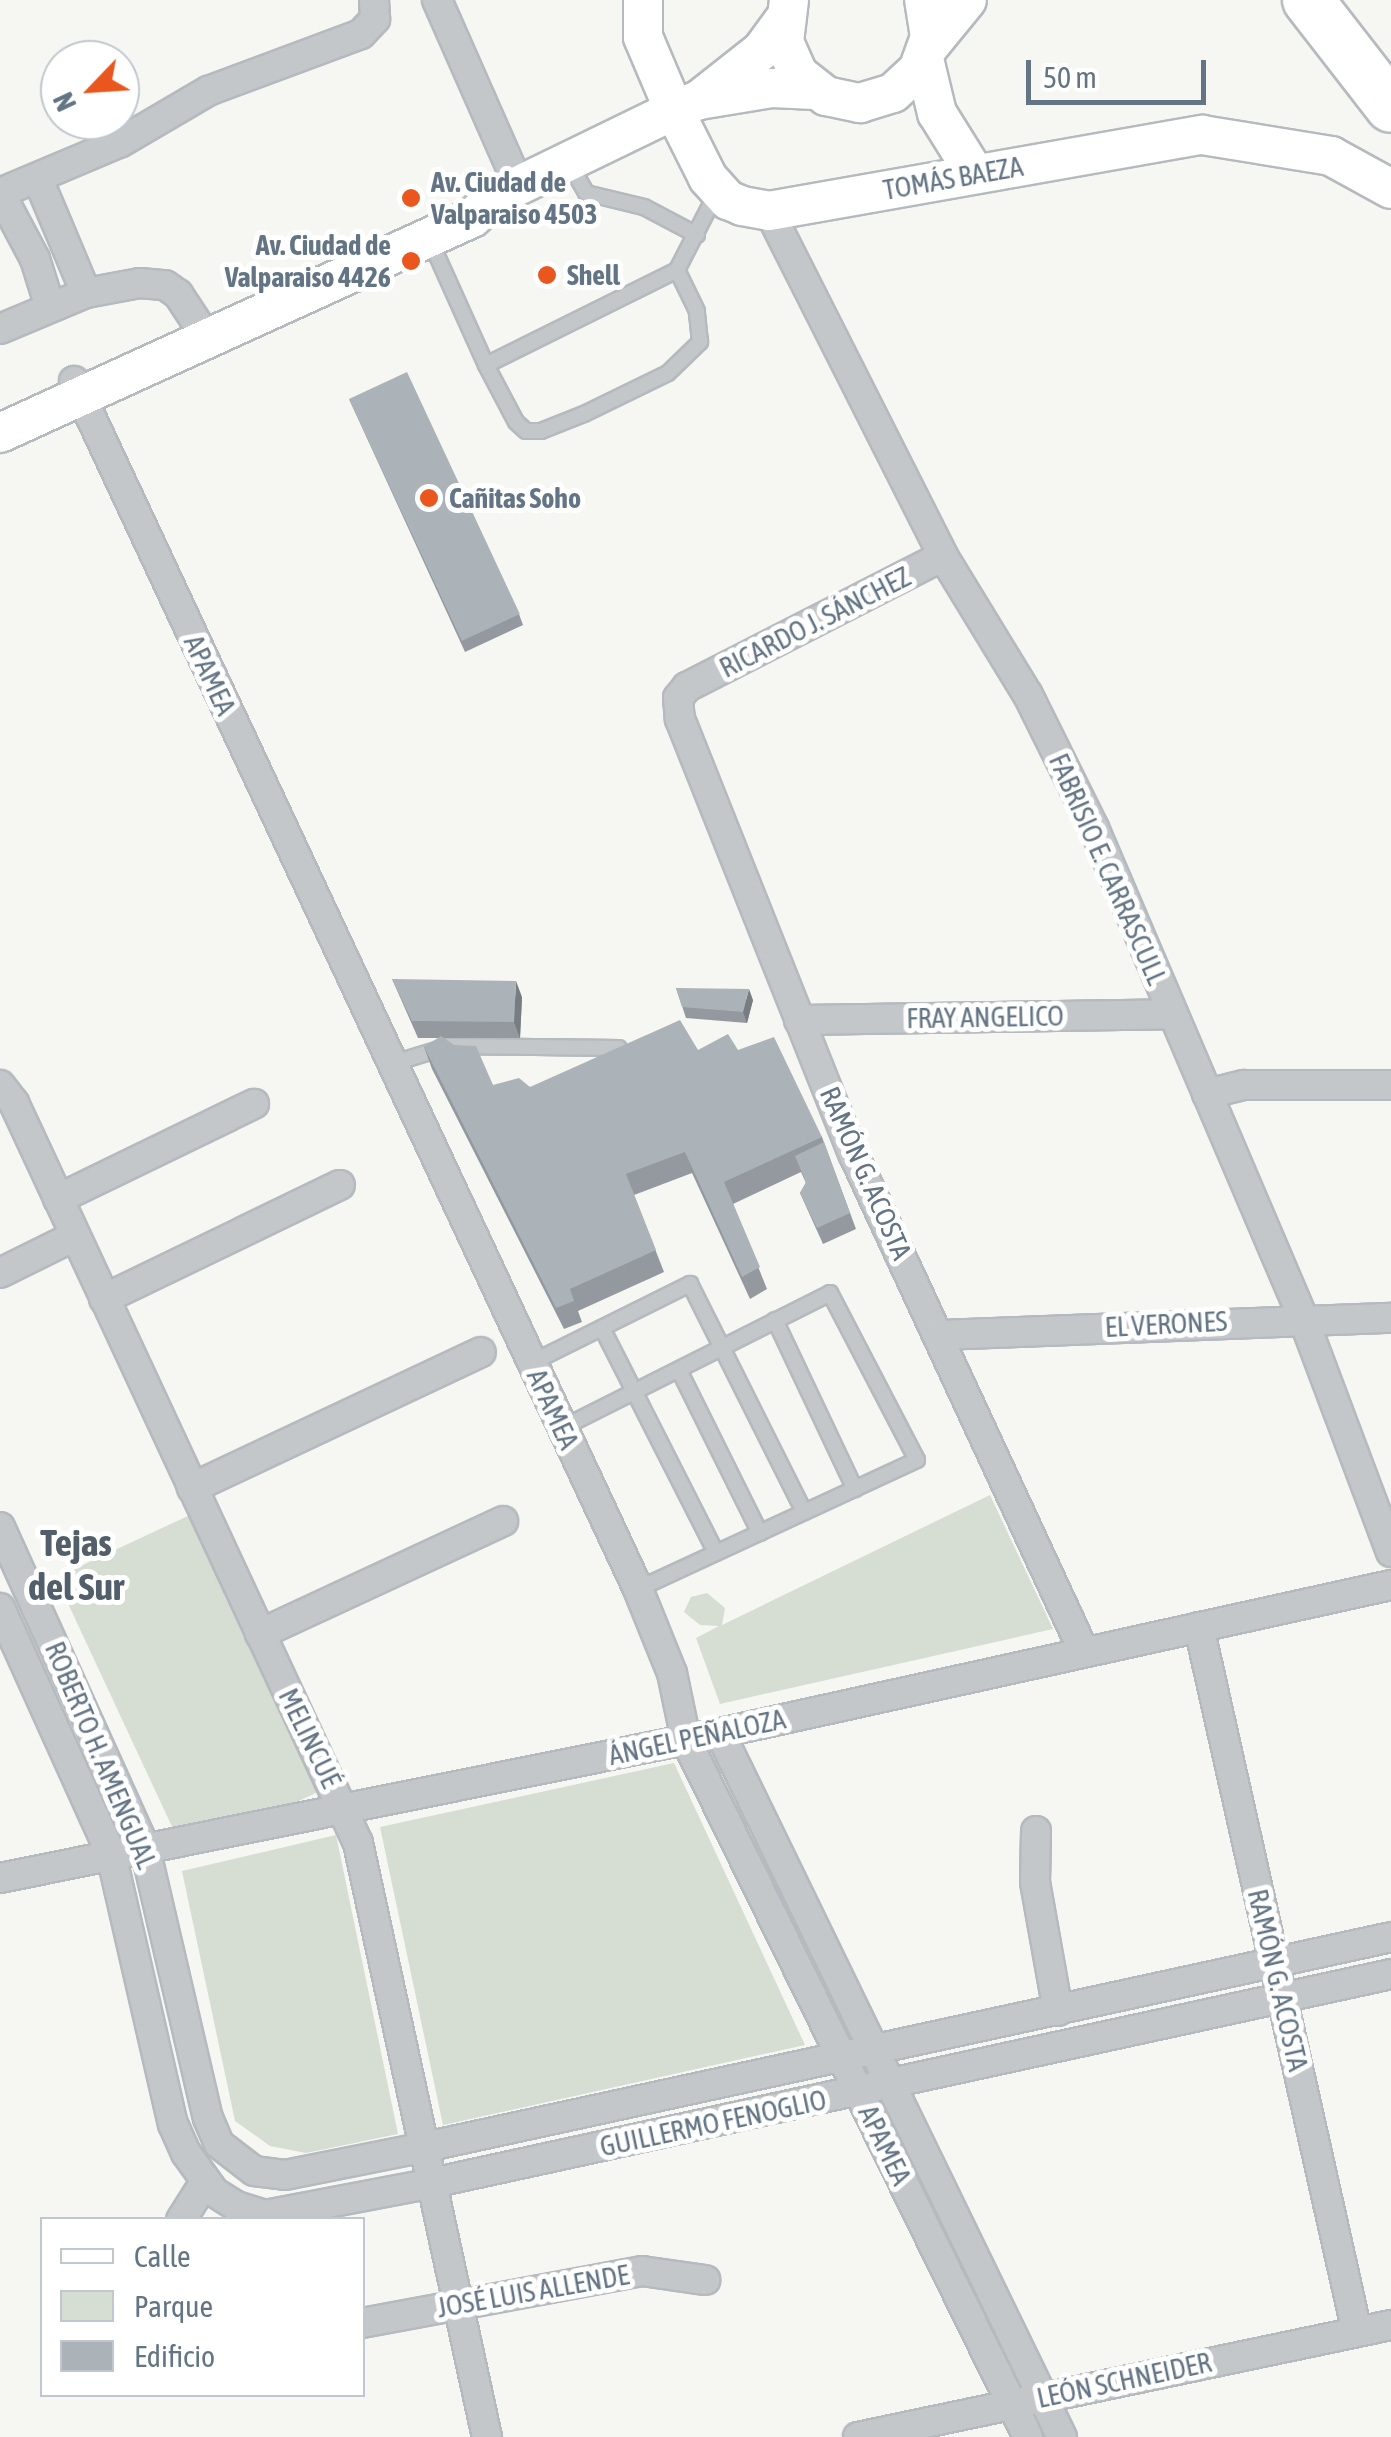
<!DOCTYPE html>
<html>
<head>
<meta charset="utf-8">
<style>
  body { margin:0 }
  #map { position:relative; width:1391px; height:2437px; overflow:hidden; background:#f6f6f2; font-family:"Asap Condensed",sans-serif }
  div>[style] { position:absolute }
  .green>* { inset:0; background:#d6ddd3; transform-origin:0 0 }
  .roads { filter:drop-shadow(2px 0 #b5babf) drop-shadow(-2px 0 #b5babf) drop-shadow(0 2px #b5babf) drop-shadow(0 -2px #b5babf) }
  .lane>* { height:14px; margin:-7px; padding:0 7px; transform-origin:7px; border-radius:7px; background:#c3c7ca }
  .street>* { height:28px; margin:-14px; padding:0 14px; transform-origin:14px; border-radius:14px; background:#c3c7ca }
  .secondary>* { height:38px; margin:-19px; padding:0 19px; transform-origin:19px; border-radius:19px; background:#fff }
  .highway>* { height:50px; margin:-25px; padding:0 25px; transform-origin:25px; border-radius:25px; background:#fff }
  .wall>* { inset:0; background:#93999e }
  .shaded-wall>* { inset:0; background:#787d81 }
  .building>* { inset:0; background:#abb2b8; transform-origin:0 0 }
  .dots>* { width:28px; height:28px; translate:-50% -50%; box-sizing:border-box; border:5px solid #fff; border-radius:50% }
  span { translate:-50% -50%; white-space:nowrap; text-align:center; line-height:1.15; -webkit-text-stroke:10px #fff; paint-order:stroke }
  .street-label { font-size:28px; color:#637484 }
  .poi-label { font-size:28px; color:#637484; font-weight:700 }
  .left { translate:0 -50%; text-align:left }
  .right { translate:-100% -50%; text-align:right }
  .district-label { font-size:38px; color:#525e69; font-weight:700 }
  .legend { position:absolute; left:40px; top:2217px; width:325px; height:180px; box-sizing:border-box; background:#fff; border:2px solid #c1c7ce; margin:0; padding:12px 18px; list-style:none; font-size:30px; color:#637484 }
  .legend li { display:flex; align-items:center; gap:20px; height:50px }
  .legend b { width:50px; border:2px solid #c1c7ce }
  .north { position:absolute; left:40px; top:40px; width:100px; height:100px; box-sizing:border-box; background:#fff; border:2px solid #c1c7ce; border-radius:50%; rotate:245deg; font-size:28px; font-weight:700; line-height:40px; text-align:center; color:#637484 }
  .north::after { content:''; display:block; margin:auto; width:35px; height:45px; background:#e9571f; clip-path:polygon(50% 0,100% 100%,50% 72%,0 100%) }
  .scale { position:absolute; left:1026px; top:60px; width:180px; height:45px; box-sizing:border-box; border:5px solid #637484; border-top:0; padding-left:12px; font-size:30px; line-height:35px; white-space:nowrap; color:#637484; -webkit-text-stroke:8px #fff; paint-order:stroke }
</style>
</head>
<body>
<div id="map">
  <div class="green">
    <i style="clip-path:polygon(990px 1495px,1053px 1629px,720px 1704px,696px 1638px,719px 1626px,700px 1625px,684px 1612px,691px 1597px,707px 1593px,725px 1608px,722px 1625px)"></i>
    <i style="left:190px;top:1515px;width:305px;height:148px;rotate:65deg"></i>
    <i style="clip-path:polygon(674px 1763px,805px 2045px,443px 2125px,380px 1827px)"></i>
    <i style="clip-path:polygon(336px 1835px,398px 2134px,306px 2153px,270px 2146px,235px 2121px,182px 1871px)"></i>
  </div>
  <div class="roads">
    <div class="lane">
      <i style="left:569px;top:163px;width:34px;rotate:60deg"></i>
      <i style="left:586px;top:193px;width:60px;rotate:13.6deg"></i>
      <i style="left:644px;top:207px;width:60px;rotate:27.8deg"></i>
      <i style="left:429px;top:238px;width:139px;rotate:65.8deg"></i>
      <i style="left:486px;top:365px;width:213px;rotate:-26.4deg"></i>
      <i style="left:677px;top:270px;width:85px;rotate:-62.8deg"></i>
      <i style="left:486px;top:365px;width:64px;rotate:62.2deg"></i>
      <i style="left:516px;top:422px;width:13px;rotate:42deg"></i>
      <i style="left:526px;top:431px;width:15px"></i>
      <i style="left:541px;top:431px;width:46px;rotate:-21.6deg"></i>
      <i style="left:584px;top:414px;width:93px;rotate:-26deg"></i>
      <i style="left:668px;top:373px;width:45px;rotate:-44.1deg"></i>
      <i style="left:700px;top:342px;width:31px;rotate:-96deg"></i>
      <i style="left:697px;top:311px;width:46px;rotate:-116deg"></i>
      <i style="left:391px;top:1064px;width:61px;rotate:-17.2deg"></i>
      <i style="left:449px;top:1046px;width:170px;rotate:0.7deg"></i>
      <i style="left:775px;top:1320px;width:187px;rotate:64.7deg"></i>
      <i style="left:602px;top:1328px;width:252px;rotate:63.1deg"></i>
      <i style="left:531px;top:1363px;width:178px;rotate:-26.4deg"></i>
      <i style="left:690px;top:1284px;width:255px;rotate:63.4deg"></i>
      <i style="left:679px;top:1370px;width:182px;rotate:63.6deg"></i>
      <i style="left:562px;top:1428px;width:300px;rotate:-26.7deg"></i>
      <i style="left:830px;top:1293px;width:188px;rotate:62.5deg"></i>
      <i style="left:917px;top:1460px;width:307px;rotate:155.2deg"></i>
    </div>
    <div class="street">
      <i style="left:437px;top:0;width:203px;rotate:66.2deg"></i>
      <i style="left:38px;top:179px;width:124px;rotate:67.2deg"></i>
      <i style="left:0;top:193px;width:131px;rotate:-22.9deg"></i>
      <i style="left:121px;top:142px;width:101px;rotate:-30.4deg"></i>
      <i style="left:208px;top:91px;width:163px;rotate:-20.4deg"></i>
      <i style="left:361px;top:34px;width:21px;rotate:-47deg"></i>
      <i style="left:375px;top:19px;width:19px;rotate:-93deg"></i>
      <i style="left:0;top:193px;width:75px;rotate:62.1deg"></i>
      <i style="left:35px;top:259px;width:50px;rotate:72.6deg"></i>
      <i style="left:769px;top:211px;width:386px;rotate:63.2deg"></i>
      <i style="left:943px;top:556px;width:163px;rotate:58.6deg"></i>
      <i style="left:1028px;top:695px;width:148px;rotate:63.6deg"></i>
      <i style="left:1094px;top:828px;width:533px;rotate:66.9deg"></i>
      <i style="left:1303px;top:1318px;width:250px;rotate:69.4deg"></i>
      <i style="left:0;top:329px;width:93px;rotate:-22.7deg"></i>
      <i style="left:86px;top:293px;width:55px;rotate:-10.5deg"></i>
      <i style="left:140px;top:283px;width:25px;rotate:5deg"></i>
      <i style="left:165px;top:285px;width:16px;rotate:35deg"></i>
      <i style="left:178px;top:294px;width:53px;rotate:56.6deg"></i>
      <i style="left:74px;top:381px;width:1333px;rotate:64.97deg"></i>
      <i style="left:638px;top:1589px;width:91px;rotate:68deg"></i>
      <i style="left:672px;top:1673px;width:68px;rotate:78.2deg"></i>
      <i style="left:686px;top:1740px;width:776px;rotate:63.86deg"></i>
      <i style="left:943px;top:556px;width:288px;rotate:152.9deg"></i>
      <i style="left:687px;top:687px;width:14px;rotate:129deg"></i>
      <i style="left:678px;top:698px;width:21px;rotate:85deg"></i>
      <i style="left:680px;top:719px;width:467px;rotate:68.3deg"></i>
      <i style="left:853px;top:1153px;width:550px;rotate:65.16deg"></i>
      <i style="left:799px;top:1020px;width:373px;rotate:-0.9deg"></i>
      <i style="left:0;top:1085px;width:23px;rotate:52deg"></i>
      <i style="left:14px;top:1103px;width:816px;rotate:65.07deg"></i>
      <i style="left:358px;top:1843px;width:608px;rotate:77.75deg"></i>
      <i style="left:1207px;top:1094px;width:38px;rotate:-14deg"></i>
      <i style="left:1244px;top:1085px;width:147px"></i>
      <i style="left:58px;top:1199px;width:218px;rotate:-25.9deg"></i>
      <i style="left:0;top:1273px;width:84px;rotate:-26.3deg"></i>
      <i style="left:104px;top:1299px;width:262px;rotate:-25.8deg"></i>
      <i style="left:941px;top:1335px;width:450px;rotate:-2.2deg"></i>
      <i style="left:192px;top:1488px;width:319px;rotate:-25.2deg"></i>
      <i style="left:0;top:1527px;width:352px;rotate:65.7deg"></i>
      <i style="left:145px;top:1848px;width:277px;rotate:76.9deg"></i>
      <i style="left:208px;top:2118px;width:28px;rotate:67deg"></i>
      <i style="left:219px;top:2144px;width:44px;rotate:37.6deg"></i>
      <i style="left:254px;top:2171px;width:31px;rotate:7deg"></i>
      <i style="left:285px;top:2175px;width:143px;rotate:-11.3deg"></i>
      <i style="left:425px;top:2147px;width:989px;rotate:-12.26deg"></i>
      <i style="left:0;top:1608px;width:270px;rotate:65.7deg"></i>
      <i style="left:111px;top:1854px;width:277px;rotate:77.1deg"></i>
      <i style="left:173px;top:2124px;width:32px;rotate:66deg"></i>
      <i style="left:186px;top:2153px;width:48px;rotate:54.3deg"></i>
      <i style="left:214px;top:2192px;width:26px;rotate:32deg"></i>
      <i style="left:236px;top:2206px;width:30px;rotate:17deg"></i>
      <i style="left:265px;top:2215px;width:170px;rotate:-10.8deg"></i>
      <i style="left:432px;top:2183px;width:982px;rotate:-12.29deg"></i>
      <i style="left:1199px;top:1627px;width:722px;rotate:77.37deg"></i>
      <i style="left:260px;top:1634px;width:268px;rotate:-24.9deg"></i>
      <i style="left:720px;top:1733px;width:783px;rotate:64.09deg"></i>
      <i style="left:1036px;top:1831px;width:51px;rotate:91.1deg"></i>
      <i style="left:1035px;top:1882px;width:131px;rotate:79.9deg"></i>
      <i style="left:0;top:1878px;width:734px;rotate:-11.39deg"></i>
      <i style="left:720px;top:1733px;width:687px;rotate:-12.44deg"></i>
      <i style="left:181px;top:2220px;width:45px;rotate:-57.7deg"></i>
      <i style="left:362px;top:2323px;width:285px;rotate:-10.5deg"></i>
      <i style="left:642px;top:2271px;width:64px;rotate:8.1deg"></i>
      <i style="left:858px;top:2437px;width:545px;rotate:-11.87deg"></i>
    </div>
    <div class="secondary">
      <i style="left:643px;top:0;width:37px;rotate:90deg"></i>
      <i style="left:643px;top:37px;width:79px;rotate:67deg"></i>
      <i style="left:674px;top:110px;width:76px;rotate:63.4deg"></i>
      <i style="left:708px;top:178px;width:30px;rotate:48deg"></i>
      <i style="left:728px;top:200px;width:15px;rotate:23deg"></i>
      <i style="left:742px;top:206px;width:27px;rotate:10deg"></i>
      <i style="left:769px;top:211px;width:440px;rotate:-10deg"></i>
      <i style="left:1202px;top:135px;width:131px;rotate:9.2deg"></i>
      <i style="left:1331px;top:156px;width:68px;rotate:28.8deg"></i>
      <i style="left:789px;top:0;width:42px;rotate:96.8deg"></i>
      <i style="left:784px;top:42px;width:35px;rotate:66deg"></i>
      <i style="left:798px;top:74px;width:36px;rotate:38deg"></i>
      <i style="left:826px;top:96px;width:35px;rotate:12deg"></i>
      <i style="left:860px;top:103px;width:34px;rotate:-17deg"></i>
      <i style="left:893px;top:93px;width:34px;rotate:-43deg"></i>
      <i style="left:918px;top:70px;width:35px;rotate:-70deg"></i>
      <i style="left:930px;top:37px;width:37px;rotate:-99deg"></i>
      <i style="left:927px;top:49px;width:63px;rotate:-50.8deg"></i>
      <i style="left:924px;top:59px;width:56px;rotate:76.5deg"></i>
      <i style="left:937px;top:113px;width:72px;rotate:58.1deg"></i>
      <i style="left:699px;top:100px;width:80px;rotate:-38.4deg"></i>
      <i style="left:762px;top:50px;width:37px;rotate:-54deg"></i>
      <i style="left:0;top:433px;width:519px;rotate:-24.49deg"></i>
      <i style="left:472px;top:218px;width:31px;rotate:-42deg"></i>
      <i style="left:495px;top:197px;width:199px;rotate:-25.9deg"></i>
      <i style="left:674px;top:110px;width:27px;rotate:-22deg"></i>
      <i style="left:699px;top:100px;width:74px;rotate:-9.3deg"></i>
      <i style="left:772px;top:88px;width:43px;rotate:2.7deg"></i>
    </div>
    <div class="highway">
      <i style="left:1308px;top:0;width:135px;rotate:52.2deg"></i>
    </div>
  </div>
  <div class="wall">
    <i style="clip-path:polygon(349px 399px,519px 614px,523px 625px,465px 652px)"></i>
    <i style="clip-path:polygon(392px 979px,522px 997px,520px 1038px,444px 1038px,493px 1085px,530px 1087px,698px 1050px,738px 1050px,822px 1137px,856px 1229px,823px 1244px,800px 1193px,806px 1183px,801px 1172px,733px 1204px,767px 1289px,750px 1299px,692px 1173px,634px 1195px,664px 1272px,578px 1311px,582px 1322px,564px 1329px,432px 1069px,424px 1047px,439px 1038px,418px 1038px)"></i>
    <i style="clip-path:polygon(676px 988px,753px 1000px,747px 1023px,686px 1018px)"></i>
  </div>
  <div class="shaded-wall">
    <i style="clip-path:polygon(516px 981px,522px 997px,520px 1038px,514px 1022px)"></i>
    <i style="clip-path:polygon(749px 989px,753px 1000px,747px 1023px,743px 1012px)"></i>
  </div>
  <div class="building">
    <i style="left:407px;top:372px;width:267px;height:64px;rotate:65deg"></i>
    <i style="clip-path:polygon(392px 979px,516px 981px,514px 1022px,412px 1021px)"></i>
    <i style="clip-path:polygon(676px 988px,749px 989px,743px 1012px,682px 1007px)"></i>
    <i style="clip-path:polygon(680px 1020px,698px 1050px,728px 1034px,738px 1050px,774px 1037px,822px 1137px,724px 1182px,760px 1267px,742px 1277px,685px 1152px,626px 1174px,656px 1250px,570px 1289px,574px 1301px,556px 1308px,424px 1047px,441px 1036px,454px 1045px,476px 1046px,493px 1085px,519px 1078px,530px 1087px)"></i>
    <i style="clip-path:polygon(824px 1142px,850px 1213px,817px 1228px,800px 1193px,806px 1182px,795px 1156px)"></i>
  </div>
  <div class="dots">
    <i style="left:411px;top:198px;background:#e9571f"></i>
    <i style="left:411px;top:261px;background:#e9571f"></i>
    <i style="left:547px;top:275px;background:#e9571f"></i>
    <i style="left:429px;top:498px;background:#e9571f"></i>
  </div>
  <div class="street-label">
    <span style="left:953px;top:178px;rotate:-10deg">TOMÁS BAEZA</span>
    <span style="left:815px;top:622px;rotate:-27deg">RICARDO J. SÁNCHEZ</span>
    <span style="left:210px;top:675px;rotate:65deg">APAMEA</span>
    <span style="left:1108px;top:869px;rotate:66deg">FABRISIO E. CARRASCULL</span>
    <span style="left:985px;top:1017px;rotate:-1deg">FRAY ANGELICO</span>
    <span style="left:866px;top:1173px;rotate:66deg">RAMÓN G. ACOSTA</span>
    <span style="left:1166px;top:1324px;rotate:-3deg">EL VERONES</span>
    <span style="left:553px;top:1409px;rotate:65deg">APAMEA</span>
    <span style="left:697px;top:1737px;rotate:-12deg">ÁNGEL PEÑALOZA</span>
    <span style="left:310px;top:1738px;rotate:64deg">MELINCUÉ</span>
    <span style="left:101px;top:1755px;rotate:67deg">ROBERTO H. AMENGUAL</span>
    <span style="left:1278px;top:1980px;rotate:77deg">RAMÓN G. ACOSTA</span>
    <span style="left:713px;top:2123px;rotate:-12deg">GUILLERMO FENOGLIO</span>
    <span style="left:885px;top:2145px;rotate:64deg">APAMEA</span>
    <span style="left:533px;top:2291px;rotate:-10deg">JOSÉ LUIS ALLENDE</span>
    <span style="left:1124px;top:2380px;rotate:-12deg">LEÓN SCHNEIDER</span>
  </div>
  <div class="poi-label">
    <span class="left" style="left:431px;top:198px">Av. Ciudad de<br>Valparaiso 4503</span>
    <span class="right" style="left:391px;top:261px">Av. Ciudad de<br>Valparaiso 4426</span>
    <span class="left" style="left:567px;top:275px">Shell</span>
    <span class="left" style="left:449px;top:498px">Cañitas Soho</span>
  </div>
  <div class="district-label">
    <span style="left:76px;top:1565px">Tejas<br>del Sur</span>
  </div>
  <ul class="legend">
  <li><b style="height:12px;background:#fff"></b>Calle</li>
  <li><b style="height:28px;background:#d6ddd3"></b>Parque</li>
  <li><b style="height:28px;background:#abb2b8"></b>Edificio</li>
  </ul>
  <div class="north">N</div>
  <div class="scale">50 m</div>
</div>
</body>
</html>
